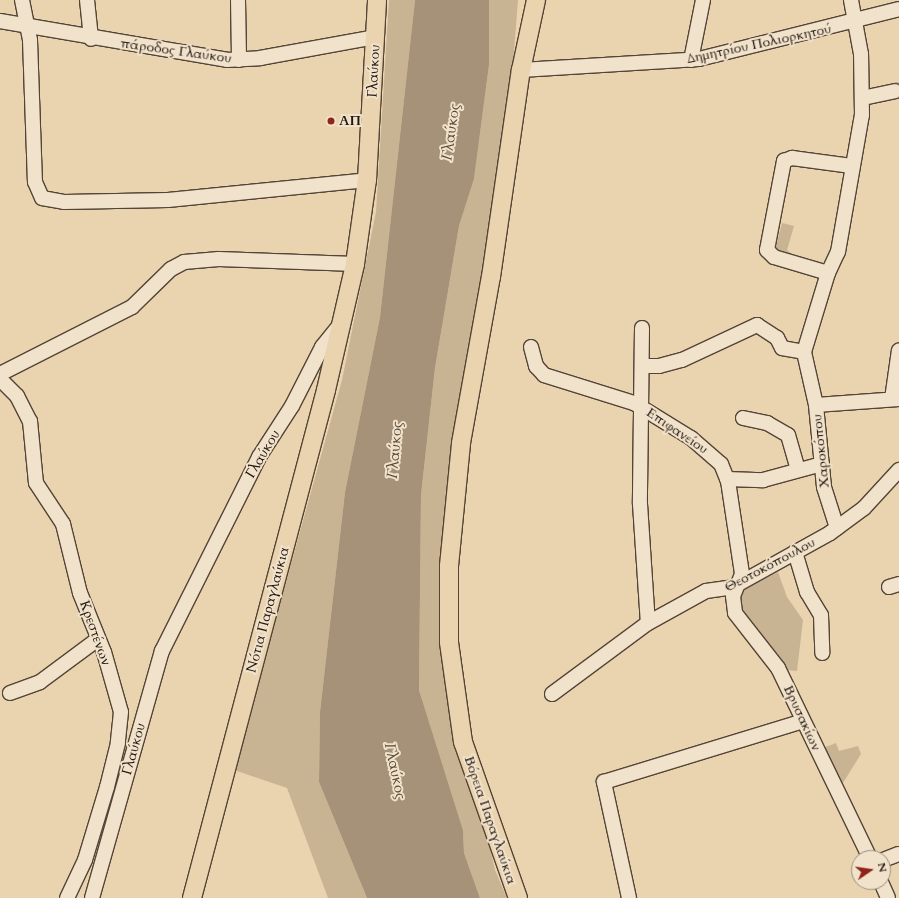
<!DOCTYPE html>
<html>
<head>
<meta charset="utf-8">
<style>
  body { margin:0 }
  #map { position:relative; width:899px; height:898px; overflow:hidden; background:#ead3af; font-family:Cardo,serif }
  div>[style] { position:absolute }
  .green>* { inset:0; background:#c8b393 }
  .water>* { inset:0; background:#a69278 }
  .roads { filter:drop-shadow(1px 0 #544436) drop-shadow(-1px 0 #544436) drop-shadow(0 1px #544436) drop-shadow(0 -1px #544436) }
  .minor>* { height:14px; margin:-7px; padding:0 7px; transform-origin:7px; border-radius:7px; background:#f1e2cb }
  .major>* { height:18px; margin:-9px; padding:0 9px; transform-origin:9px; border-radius:9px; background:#ead3af }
  .dots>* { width:11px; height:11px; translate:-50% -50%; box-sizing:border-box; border:2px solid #f1e2cb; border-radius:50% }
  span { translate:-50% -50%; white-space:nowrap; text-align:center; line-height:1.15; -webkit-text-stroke:4px #f1e2cb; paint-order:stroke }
  .street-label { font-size:14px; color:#22150d }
  .poi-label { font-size:14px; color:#22150d; font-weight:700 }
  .left { translate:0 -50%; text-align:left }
  .water-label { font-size:15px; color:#574738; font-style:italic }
  .north { position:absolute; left:851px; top:850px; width:40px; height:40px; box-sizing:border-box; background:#f1e2cb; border:1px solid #9e907f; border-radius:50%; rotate:77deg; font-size:11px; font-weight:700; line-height:16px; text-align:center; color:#22150d }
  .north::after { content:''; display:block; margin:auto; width:14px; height:18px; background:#8f2418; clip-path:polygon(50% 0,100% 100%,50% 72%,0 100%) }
</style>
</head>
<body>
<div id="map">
  <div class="green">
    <i style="clip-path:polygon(389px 0,415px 0,380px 317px,345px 492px,320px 712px,319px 782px,367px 898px,328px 898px,287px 788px,234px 770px,342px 380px,376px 212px)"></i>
    <i style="clip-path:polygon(489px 0,518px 0,509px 115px,459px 415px,449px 667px,495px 870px,507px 898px,480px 898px,464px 853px,463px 830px,419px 690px,421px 495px,435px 368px,459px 226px,474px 179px,489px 65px)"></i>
    <i style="clip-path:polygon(782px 223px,794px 226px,787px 250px,792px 254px,775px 250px)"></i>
    <i style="clip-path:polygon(778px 572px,787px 597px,803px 620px,797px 671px,786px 670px,740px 613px,738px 599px,744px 589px)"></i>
    <i style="clip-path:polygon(836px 743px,839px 751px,858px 746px,861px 754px,841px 786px,823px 748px)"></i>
  </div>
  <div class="water">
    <i style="clip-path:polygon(415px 0,489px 0,489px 65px,474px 179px,459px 226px,435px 368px,421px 495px,419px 690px,463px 830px,464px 853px,480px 898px,367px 898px,319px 782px,320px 712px,345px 492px,380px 317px)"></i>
  </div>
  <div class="roads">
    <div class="minor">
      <i style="left:22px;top:0;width:41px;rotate:78.7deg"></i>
      <i style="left:30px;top:40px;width:142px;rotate:88deg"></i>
      <i style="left:35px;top:182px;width:17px;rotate:66deg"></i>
      <i style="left:42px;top:198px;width:22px;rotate:10deg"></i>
      <i style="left:64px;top:202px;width:104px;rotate:-1.1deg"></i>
      <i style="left:168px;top:200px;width:200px;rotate:-5.7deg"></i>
      <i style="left:87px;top:0;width:39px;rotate:84deg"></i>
      <i style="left:238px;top:0;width:60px;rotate:89deg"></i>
      <i style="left:0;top:21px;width:230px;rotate:9.7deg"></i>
      <i style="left:227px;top:60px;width:33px;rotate:-3deg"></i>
      <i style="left:260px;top:58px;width:118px;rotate:-10.3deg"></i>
      <i style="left:691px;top:60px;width:61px;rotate:-78.7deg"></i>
      <i style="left:521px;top:70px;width:178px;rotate:-3.5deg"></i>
      <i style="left:699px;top:59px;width:206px;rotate:-14deg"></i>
      <i style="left:863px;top:98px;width:33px;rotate:-12deg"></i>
      <i style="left:828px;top:273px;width:56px;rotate:-163.5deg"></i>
      <i style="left:774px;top:257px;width:10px;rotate:-135deg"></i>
      <i style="left:767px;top:250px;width:91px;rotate:-79.2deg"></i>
      <i style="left:784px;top:161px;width:9px;rotate:-21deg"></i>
      <i style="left:792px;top:158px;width:60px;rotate:7.7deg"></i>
      <i style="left:642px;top:328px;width:176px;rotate:90.7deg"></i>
      <i style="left:640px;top:504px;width:119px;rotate:86.2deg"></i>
      <i style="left:531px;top:347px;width:20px;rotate:75deg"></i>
      <i style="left:536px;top:366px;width:12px;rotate:48deg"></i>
      <i style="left:544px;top:375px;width:94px;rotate:17.3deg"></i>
      <i style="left:634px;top:403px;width:67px;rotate:31.6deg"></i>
      <i style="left:691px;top:438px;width:40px;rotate:41deg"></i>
      <i style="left:721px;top:464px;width:18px;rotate:68deg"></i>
      <i style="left:728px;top:481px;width:94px;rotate:81.4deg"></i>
      <i style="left:742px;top:574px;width:24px;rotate:112deg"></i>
      <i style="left:733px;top:596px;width:17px;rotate:83deg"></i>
      <i style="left:735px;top:613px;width:70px;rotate:52deg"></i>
      <i style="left:778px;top:668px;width:211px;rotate:64.2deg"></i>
      <i style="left:642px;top:366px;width:17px"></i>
      <i style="left:659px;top:366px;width:24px;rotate:-15deg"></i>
      <i style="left:682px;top:360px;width:83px;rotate:-25deg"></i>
      <i style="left:757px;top:325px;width:24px;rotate:33deg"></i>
      <i style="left:777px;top:338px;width:11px;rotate:63deg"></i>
      <i style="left:782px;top:348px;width:22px;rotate:10deg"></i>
      <i style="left:0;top:374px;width:148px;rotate:-26.9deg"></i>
      <i style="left:132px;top:307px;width:54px;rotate:-44.3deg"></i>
      <i style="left:171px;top:269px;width:15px;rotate:-28deg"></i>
      <i style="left:184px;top:262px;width:35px;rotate:-5deg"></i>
      <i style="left:219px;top:259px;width:136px;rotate:2.1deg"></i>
      <i style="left:0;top:379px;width:24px;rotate:45deg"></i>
      <i style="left:17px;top:396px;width:28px;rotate:63deg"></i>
      <i style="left:30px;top:421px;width:62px;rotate:84.5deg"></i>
      <i style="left:36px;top:483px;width:49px;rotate:56.6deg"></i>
      <i style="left:63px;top:524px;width:71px;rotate:76.2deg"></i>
      <i style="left:80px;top:593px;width:64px;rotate:67.9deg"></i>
      <i style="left:104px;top:652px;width:62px;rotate:74.2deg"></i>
      <i style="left:121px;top:712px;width:31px;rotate:96deg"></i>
      <i style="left:118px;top:743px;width:45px;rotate:104deg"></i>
      <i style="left:107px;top:787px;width:76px;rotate:106.8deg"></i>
      <i style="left:85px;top:860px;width:42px;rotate:115.3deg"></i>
      <i style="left:892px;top:399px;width:49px;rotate:-81.9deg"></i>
      <i style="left:816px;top:405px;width:54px;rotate:-102.8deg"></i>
      <i style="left:804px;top:352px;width:83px;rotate:-73.1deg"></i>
      <i style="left:828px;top:273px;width:23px;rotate:-65deg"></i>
      <i style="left:838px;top:252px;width:139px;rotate:-80.1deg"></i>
      <i style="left:862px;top:115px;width:61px;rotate:-90.9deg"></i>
      <i style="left:861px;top:54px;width:55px;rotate:-100.5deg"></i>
      <i style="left:743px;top:418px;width:25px;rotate:12deg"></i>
      <i style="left:767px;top:423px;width:24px;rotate:30deg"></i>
      <i style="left:788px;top:435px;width:36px;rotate:74deg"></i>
      <i style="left:727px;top:479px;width:36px;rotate:2deg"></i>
      <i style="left:763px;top:480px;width:61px;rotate:-15.2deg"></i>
      <i style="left:837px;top:528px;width:43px;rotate:-107.6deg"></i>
      <i style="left:824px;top:487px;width:82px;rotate:-95.6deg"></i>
      <i style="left:816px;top:405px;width:83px;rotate:-4.1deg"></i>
      <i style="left:795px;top:552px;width:42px;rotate:73.3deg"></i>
      <i style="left:807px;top:592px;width:27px;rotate:59deg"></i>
      <i style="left:821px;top:615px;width:38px;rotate:88deg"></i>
      <i style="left:889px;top:587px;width:10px;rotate:-17deg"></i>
      <i style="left:10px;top:693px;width:32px;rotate:-20deg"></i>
      <i style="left:40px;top:682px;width:72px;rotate:-36.6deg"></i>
      <i style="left:552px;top:694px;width:119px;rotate:-36.5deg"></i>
      <i style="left:648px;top:623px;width:66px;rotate:-28.9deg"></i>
      <i style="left:706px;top:591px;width:27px;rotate:-8deg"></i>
      <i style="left:733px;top:587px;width:111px;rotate:-29.1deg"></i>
      <i style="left:830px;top:533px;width:42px;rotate:-36.3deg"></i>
      <i style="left:864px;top:508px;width:52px;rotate:-47.4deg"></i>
      <i style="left:883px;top:860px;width:17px;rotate:-21deg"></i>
      <i style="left:881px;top:882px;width:17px;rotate:66deg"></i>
      <i style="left:92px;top:898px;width:257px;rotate:-74.2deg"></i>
      <i style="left:162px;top:651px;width:217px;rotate:-63.4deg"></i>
      <i style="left:259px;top:457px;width:61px;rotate:-57.1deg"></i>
      <i style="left:292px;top:406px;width:66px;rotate:-63deg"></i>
      <i style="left:322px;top:347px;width:28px;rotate:-51deg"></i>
      <i style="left:629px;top:898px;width:119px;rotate:-102.2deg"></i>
      <i style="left:604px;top:782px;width:208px;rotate:-17deg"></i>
    </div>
    <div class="major">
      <i style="left:192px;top:898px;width:525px;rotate:-75.22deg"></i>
      <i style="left:326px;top:390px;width:129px;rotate:-77deg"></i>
      <i style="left:355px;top:264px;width:85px;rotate:-81.9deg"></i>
      <i style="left:367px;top:180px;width:180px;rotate:-86.8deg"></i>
      <i style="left:518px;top:898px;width:165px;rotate:-109.4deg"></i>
      <i style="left:463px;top:742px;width:101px;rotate:-98deg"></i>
      <i style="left:449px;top:642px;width:76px;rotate:-90deg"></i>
      <i style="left:449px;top:566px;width:124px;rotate:-84.4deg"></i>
      <i style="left:461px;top:443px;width:169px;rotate:-79.8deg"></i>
      <i style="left:491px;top:277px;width:209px;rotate:-81.8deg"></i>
      <i style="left:521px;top:70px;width:72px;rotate:-77.9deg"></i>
    </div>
  </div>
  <div class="dots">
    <i style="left:331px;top:121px;background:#8f2418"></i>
  </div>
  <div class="street-label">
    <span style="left:759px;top:44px;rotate:-12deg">Δημητρίου Πολιορκητού</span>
    <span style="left:176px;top:51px;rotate:8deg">πάροδος Γλαύκου</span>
    <span style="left:374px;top:71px;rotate:-87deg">Γλαύκου</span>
    <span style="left:677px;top:431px;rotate:34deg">Επιφανείου</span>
    <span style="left:821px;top:451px;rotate:-96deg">Χαροκόπου</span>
    <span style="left:263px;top:454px;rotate:-59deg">Γλαύκου</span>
    <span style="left:770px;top:565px;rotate:-28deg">Θεοτοκόπουλου</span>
    <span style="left:268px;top:610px;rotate:-75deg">Νότια Παραγλαύκια</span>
    <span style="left:95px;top:633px;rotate:70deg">Κρεστένων</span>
    <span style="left:802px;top:718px;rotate:65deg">Βρυσακίων</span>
    <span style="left:134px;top:749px;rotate:-74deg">Γλαύκου</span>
    <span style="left:490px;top:820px;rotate:71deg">Βόρεια Παραγλαύκια</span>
  </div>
  <div class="poi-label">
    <span class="left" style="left:339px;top:121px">ΑΠ</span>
  </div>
  <div class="water-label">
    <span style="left:451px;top:132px;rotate:-82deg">Γλαύκος</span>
    <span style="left:395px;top:450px;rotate:-85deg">Γλαύκος</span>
    <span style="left:395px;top:771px;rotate:78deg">Γλαύκος</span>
  </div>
  <div class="north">N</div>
</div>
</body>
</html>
